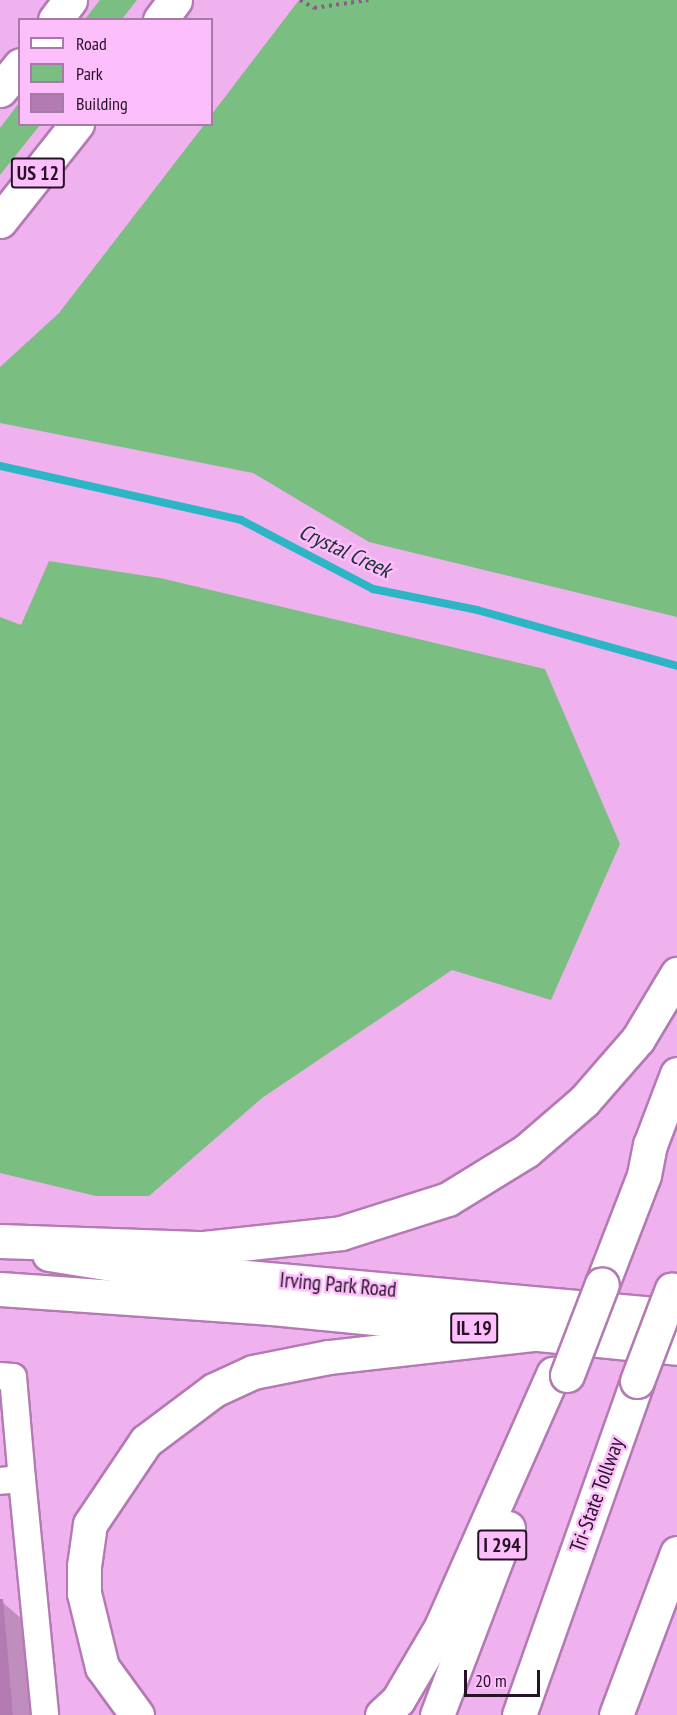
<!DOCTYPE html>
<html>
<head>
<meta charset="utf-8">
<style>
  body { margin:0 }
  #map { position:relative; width:677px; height:1715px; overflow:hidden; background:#efb2ee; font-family:"PT Sans Narrow",sans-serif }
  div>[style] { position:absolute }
  .green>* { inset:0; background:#7bbe82 }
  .shadow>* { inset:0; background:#0003 }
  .stream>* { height:8px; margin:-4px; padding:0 4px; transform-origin:4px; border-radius:4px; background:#2cb5c5 }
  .building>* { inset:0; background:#b47bb3 }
  .path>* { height:4px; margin-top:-2px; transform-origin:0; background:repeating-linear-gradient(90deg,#885f87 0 3px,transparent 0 7.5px) }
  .roads { filter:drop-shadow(2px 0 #b37ab3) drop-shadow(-2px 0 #b37ab3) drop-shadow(0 2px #b37ab3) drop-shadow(0 -2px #b37ab3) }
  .minor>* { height:26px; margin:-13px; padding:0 13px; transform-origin:13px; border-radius:13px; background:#fff }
  .major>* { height:33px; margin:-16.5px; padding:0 16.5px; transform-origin:16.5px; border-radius:16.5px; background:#fff }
  .highway>* { height:33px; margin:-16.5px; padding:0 16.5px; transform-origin:16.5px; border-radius:16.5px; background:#fff }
  .bridges { filter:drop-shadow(2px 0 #b37ab3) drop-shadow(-2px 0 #b37ab3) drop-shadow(0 2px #b37ab3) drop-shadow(0 -2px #b37ab3) }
  .highway-bridge>* { height:33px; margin:-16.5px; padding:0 16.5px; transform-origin:16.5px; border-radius:16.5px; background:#fff }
  span { translate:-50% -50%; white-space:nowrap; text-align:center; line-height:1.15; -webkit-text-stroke:5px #fcbffb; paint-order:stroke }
  .shield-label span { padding:2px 4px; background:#fcbffb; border:2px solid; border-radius:4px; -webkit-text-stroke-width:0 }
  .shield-label { font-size:20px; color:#271127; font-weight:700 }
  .street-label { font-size:21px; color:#271127 }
  .water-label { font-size:22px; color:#192f32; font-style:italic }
  .legend { position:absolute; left:18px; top:18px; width:195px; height:108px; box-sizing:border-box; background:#fcbffb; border:2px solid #a779a6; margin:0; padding:8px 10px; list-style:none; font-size:18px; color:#271127 }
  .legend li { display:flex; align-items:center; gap:12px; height:30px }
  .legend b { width:30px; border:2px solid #a779a6 }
  .scale { position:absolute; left:464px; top:1670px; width:76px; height:27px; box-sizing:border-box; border:3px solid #271127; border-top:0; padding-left:8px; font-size:18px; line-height:21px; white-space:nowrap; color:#271127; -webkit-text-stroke:4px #fcbffb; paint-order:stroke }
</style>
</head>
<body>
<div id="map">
  <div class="green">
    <i style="clip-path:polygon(100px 0,137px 0,122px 19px,85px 19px)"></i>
    <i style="clip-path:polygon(299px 0,677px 0,677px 617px,369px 542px,253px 473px,0 423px,0 367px,59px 313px,204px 125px,212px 124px,212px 114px)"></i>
    <i style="clip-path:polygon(19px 103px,20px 124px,40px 125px,0 175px,0 128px)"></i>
    <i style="clip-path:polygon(49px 561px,160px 578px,545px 669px,620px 844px,551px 1000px,452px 970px,262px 1098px,149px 1196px,96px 1196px,0 1173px,0 617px,21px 625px)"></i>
  </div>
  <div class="shadow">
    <i style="clip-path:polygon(0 1600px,24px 1621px,32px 1715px,0 1715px)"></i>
  </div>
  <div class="stream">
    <i style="left:0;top:466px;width:247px;rotate:12.6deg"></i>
    <i style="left:241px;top:520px;width:149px;rotate:27.6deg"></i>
    <i style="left:373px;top:589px;width:106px;rotate:11.4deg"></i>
    <i style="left:477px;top:610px;width:208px;rotate:15.6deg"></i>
  </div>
  <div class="building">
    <i style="clip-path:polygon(0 1599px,3px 1599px,13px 1715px,0 1715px)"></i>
  </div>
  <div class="path">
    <i style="left:300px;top:0;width:16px;rotate:30deg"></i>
    <i style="left:314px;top:8px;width:55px;rotate:-8.4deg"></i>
  </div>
  <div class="roads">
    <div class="minor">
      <i style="left:0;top:1376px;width:13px;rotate:4deg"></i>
      <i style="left:13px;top:1377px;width:102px;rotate:85deg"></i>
      <i style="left:22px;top:1479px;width:22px;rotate:175deg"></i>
      <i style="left:22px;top:1479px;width:237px;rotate:84.4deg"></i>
    </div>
    <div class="major">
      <i style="left:55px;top:20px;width:25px;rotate:-53deg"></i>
      <i style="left:160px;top:20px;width:25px;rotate:-53deg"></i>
      <i style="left:0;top:90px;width:32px;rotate:-51deg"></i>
      <i style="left:0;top:221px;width:124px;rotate:-51.6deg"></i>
      <i style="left:49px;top:1254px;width:76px;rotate:9.1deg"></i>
      <i style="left:124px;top:1266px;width:555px;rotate:5.17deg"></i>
      <i style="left:0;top:1289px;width:273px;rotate:4deg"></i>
      <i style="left:272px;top:1308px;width:407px;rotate:5.6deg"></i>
    </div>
    <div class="highway">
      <i style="left:0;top:1241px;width:204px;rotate:2deg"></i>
      <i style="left:204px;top:1248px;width:138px;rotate:-6.2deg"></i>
      <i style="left:341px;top:1233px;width:112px;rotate:-17.6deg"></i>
      <i style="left:448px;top:1199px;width:92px;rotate:-31.6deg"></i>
      <i style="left:526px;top:1151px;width:77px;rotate:-40.8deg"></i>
      <i style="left:584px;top:1101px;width:82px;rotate:-48.9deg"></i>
      <i style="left:638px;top:1039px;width:76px;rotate:-59deg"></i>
      <i style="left:602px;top:1284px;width:117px;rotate:-68.9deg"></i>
      <i style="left:644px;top:1175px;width:31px;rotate:-79deg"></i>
      <i style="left:650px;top:1145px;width:76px;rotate:-69.2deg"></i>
      <i style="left:137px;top:1715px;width:59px;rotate:-126.1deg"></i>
      <i style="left:102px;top:1667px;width:76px;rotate:-103.7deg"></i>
      <i style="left:84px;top:1593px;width:27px;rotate:-90deg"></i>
      <i style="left:84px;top:1566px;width:42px;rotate:-81.9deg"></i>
      <i style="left:90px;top:1524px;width:100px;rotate:-56deg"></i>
      <i style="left:146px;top:1441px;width:85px;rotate:-36.9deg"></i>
      <i style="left:214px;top:1390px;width:43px;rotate:-24.8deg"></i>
      <i style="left:253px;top:1372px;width:77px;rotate:-11.2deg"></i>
      <i style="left:329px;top:1357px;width:206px;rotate:-6.4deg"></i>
      <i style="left:382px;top:1715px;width:22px;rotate:-43deg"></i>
      <i style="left:398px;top:1700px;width:85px;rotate:-59.5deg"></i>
      <i style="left:441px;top:1627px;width:277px;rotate:-66.1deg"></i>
      <i style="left:437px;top:1715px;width:200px;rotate:-69.2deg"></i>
      <i style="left:519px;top:1715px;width:354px;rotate:-70.5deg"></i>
      <i style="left:616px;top:1715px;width:173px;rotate:-69.4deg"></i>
    </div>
  </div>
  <div class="bridges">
    <div class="highway-bridge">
      <i style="left:567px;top:1375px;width:97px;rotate:-69deg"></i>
      <i style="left:637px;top:1381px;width:98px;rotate:-69.2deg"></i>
    </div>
  </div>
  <div class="shield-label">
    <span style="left:38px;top:173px">US 12</span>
    <span style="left:474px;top:1328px">IL 19</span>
    <span style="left:502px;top:1545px">I 294</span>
  </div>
  <div class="street-label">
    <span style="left:338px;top:1285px;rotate:5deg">Irving Park Road</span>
    <span style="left:597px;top:1495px;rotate:-70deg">Tri-State Tollway</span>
  </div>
  <div class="water-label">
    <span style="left:345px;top:551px;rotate:25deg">Crystal Creek</span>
  </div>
  <ul class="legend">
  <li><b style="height:8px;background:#fff"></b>Road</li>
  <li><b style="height:16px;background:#7bbe82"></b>Park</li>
  <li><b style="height:16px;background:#b47bb3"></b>Building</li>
  </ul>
  <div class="scale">20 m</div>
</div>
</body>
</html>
